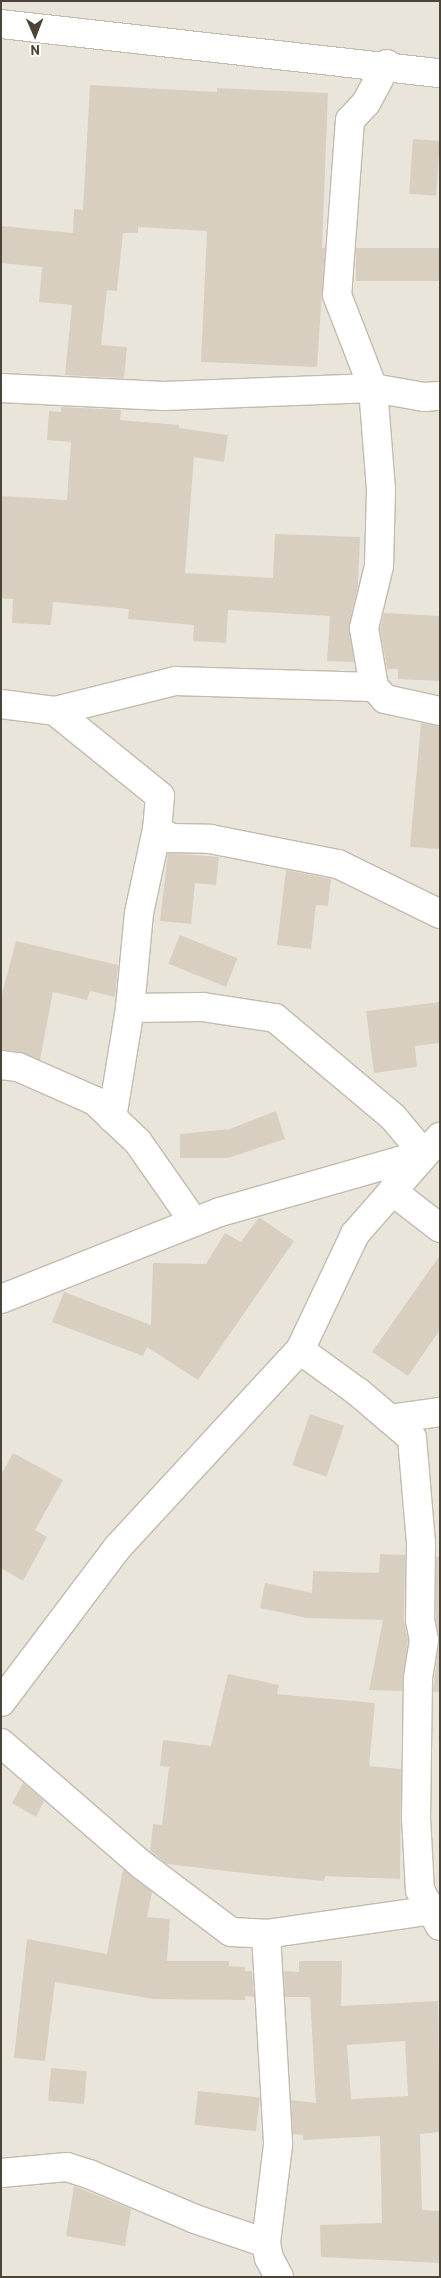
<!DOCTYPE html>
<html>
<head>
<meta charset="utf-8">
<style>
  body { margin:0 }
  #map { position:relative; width:441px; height:2278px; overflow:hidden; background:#f6f3ec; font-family:Barlow,sans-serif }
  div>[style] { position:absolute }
  .residential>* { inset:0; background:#eae5da; transform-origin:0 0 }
  .building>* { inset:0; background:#d8cfc1; transform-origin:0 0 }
  .roads { filter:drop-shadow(1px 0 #c2bbae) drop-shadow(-1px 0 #c2bbae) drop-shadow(0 1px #c2bbae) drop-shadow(0 -1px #c2bbae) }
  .minor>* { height:28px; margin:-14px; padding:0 14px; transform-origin:14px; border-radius:14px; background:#fff }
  span { translate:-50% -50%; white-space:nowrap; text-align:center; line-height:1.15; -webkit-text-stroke:4.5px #fff; paint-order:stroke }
  .frame { position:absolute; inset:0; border:2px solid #4b4439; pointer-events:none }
  .north { position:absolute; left:10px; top:10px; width:50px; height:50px; -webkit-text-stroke:4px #fff; paint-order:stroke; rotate:179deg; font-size:14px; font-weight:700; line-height:20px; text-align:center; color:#4b4439 }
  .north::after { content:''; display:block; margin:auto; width:18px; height:22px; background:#4b4439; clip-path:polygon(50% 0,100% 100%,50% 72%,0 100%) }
</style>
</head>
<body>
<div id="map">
  <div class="residential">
    <i style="left:1px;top:1px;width:439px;height:2276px"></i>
  </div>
  <div class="building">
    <i style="clip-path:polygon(90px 85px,217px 92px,217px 88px,328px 93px,322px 248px,325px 248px,317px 367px,201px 362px,207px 231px,138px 227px,138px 233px,123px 233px,117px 291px,107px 290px,101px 345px,127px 347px,124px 378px,65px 375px,72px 305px,39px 302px,42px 267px,1px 263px,1px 226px,73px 233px,74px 209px,83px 210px)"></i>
    <i style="left:413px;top:139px;width:27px;height:55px;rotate:4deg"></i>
    <i style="left:356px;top:248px;width:84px;height:33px"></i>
    <i style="clip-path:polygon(61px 407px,121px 410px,120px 420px,179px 425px,179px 428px,228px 435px,224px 462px,194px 457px,185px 573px,273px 578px,275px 534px,360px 537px,358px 586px,349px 625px,354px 662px,327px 661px,330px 616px,228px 610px,226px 643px,193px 641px,194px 625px,128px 619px,129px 609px,53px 602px,51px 625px,12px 623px,13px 599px,1px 598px,1px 496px,67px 500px,71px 442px,47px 440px,49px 411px,61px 412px)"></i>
    <i style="clip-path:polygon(384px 613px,440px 616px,440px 681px,398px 679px,398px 669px,387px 669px,380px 629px)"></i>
    <i style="clip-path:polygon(421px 723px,440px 726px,440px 849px,410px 847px)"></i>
    <i style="clip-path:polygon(168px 853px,219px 857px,216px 885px,195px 883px,191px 924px,160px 921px)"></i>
    <i style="clip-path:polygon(286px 870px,331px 879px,328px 906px,316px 905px,311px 949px,277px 945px)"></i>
    <i style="left:180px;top:935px;width:62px;height:31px;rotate:22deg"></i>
    <i style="clip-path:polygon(16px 941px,118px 965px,115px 997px,90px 991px,87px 1000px,53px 992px,40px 1060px,20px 1052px,1px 1050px,1px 998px)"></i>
    <i style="clip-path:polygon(440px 1002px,440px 1043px,415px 1046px,417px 1067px,374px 1073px,366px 1011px)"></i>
    <i style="clip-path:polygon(276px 1111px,285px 1139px,228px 1158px,180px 1158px,180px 1134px,230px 1129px)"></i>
    <i style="clip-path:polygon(259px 1217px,294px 1241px,198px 1380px,147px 1347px,143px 1356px,52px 1322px,64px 1292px,151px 1325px,153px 1263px,206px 1264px,225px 1233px,241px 1242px)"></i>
    <i style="clip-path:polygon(440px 1255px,440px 1330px,408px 1376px,372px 1352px)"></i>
    <i style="left:310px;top:1414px;width:36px;height:54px;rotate:19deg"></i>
    <i style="clip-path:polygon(13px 1453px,63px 1480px,35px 1530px,47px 1537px,23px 1581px,1px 1568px,1px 1475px)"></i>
    <i style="clip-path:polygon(380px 1554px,405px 1555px,404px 1620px,408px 1640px,402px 1691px,369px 1690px,383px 1620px,307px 1618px,260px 1608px,265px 1583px,312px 1593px,313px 1571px,379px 1573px)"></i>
    <i style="clip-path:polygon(436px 1557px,440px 1557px,440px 1692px,433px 1692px,439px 1642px,436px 1619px)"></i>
    <i style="clip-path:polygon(228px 1674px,279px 1685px,277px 1694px,375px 1703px,369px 1766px,401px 1769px,400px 1879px,325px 1876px,324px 1881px,261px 1875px,167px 1864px,150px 1851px,153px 1824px,162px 1825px,169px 1767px,160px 1766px,163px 1740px,211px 1746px)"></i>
    <i style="clip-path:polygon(23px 1783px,44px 1801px,36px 1817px,12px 1803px)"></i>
    <i style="clip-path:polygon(123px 1869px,152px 1892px,147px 1917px,170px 1919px,167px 1961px,229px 1961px,229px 1966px,245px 1967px,245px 1971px,252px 1971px,254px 1997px,245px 1996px,245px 2000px,153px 1999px,55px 1982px,45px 2061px,14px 2058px,27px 1939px,107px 1954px)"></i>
    <i style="clip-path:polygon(evenodd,299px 1961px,342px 1961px,341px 2006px,438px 2001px,440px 2132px,420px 2134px,422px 2210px,440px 2211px,440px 2263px,321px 2257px,320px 2225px,382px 2223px,380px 2136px,303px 2140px,303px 2135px,293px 2134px,291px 2100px,316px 2103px,310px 1997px,285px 1997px,284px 1971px,299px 1972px,299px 1961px,405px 2041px,408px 2096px,351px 2099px,347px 2045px,405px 2041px)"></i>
    <i style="left:51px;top:2068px;width:36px;height:33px;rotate:5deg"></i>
    <i style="left:198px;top:2091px;width:62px;height:34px;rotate:6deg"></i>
    <i style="clip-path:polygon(74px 2186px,131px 2209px,125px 2246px,66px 2236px)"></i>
  </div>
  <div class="roads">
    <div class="minor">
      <i style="left:1px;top:24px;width:442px;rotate:6.4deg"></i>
      <i style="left:387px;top:64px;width:44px;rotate:118.3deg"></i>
      <i style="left:366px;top:103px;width:23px;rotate:133deg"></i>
      <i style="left:350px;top:120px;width:175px;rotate:94.2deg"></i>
      <i style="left:337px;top:295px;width:100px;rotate:68.8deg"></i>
      <i style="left:373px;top:388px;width:102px;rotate:85.5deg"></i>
      <i style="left:381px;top:490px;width:76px;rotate:91.5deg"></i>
      <i style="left:379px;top:566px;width:64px;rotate:103.6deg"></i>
      <i style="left:364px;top:628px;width:60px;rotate:80.4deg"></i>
      <i style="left:374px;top:687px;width:16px;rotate:47deg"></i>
      <i style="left:385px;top:699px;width:56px;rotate:12.3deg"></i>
      <i style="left:1px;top:388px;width:163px;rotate:2.8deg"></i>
      <i style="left:164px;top:396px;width:209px;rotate:-2.2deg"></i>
      <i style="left:373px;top:388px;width:52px;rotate:10deg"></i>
      <i style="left:424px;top:397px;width:16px;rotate:-4deg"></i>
      <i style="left:1px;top:704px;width:54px;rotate:7.4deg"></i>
      <i style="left:55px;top:711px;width:124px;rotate:-14deg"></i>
      <i style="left:175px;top:681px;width:199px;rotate:1.7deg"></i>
      <i style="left:55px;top:711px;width:135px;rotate:39deg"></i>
      <i style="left:160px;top:796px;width:33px;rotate:95deg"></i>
      <i style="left:157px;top:829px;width:17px;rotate:33deg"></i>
      <i style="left:171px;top:838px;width:39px;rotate:1deg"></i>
      <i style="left:210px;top:839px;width:130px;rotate:11.1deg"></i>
      <i style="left:338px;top:864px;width:114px;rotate:26.1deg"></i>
      <i style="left:1px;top:1065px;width:17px;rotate:7deg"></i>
      <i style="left:18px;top:1067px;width:84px;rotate:23.8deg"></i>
      <i style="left:95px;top:1101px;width:59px;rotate:43.6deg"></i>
      <i style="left:138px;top:1142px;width:98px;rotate:55deg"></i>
      <i style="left:112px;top:1118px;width:111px;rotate:-80.7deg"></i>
      <i style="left:130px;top:1008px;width:95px;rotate:-84.6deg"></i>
      <i style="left:139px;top:913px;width:86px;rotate:-77.9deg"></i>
      <i style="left:392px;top:1191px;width:61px;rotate:37.6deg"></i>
      <i style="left:1px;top:1299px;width:236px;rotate:-21.7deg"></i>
      <i style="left:220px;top:1212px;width:212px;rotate:-15.9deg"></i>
      <i style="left:424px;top:1154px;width:48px;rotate:-130deg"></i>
      <i style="left:393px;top:1117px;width:154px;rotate:-140deg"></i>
      <i style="left:275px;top:1018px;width:74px;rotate:-171.4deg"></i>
      <i style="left:202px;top:1007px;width:72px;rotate:179.2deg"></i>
      <i style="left:300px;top:1350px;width:72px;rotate:35.9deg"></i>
      <i style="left:358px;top:1392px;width:71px;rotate:40.4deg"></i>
      <i style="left:412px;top:1438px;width:105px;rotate:85.1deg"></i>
      <i style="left:421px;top:1543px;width:77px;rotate:90.7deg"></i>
      <i style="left:420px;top:1620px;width:20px;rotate:79deg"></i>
      <i style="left:424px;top:1640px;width:38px;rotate:99deg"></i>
      <i style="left:418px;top:1678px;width:139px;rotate:90.8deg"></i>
      <i style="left:416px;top:1817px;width:73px;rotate:86.9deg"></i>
      <i style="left:420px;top:1890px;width:41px;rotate:60.9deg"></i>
      <i style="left:390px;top:1419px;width:50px;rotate:-8deg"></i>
      <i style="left:1px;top:1702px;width:194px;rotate:-53deg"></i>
      <i style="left:118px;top:1547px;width:268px;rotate:-47.3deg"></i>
      <i style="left:300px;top:1350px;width:128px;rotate:-64.6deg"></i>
      <i style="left:355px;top:1234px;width:129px;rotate:-48.8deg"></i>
      <i style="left:1px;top:1743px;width:186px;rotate:40.9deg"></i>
      <i style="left:142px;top:1865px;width:111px;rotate:37deg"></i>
      <i style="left:231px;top:1932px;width:35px;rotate:3deg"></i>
      <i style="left:266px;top:1934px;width:168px;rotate:-8.2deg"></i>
      <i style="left:266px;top:1934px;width:211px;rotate:86.7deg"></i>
      <i style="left:278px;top:2145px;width:99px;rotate:97deg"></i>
      <i style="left:1px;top:2173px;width:66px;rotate:-5.2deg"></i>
      <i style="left:67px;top:2167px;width:23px;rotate:18deg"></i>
      <i style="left:89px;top:2174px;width:115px;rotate:23deg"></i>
      <i style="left:195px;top:2219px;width:75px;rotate:18.7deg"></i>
      <i style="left:266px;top:2243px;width:15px;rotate:79deg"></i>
      <i style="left:269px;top:2258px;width:21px;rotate:62deg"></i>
    </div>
  </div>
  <div class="frame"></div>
  <div class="north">N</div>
</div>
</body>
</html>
